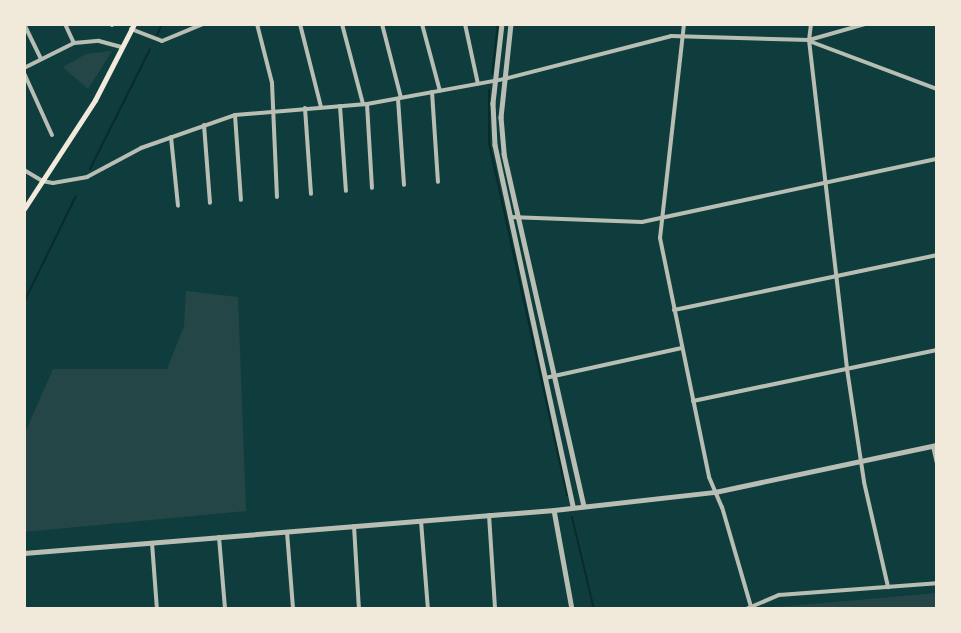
<!DOCTYPE html>
<html>
<head>
<meta charset="utf-8">
<style>
  body { margin:0 }
  #map { position:relative; width:961px; height:633px; overflow:hidden; background:#0f3d3e; font-family:"Asap Condensed",sans-serif }
  div>[style] { position:absolute }
  .green>* { inset:0; background:#244646 }
  .stream>* { height:2px; margin:-1px; padding:0 1px; transform-origin:1px; border-radius:1px; background:#0a2a2b }
  .minor>* { height:4px; margin:-2px; padding:0 2px; transform-origin:2px; border-radius:2px; background:#b8beb3 }
  .tertiary>* { height:4.5px; margin:-2.25px; padding:0 2.25px; transform-origin:2.25px; border-radius:2.25px; background:#b8beb3 }
  .secondary>* { height:5px; margin:-2.5px; padding:0 2.5px; transform-origin:2.5px; border-radius:2.5px; background:#f1e9da }
  span { translate:-50% -50%; white-space:nowrap; text-align:center; line-height:1.15; -webkit-text-stroke:4.5px #f1e9da; paint-order:stroke }
  .frame { position:absolute; inset:0; border:26px solid #f1e9da; pointer-events:none }
</style>
</head>
<body>
<div id="map">
  <div class="green">
    <i style="clip-path:polygon(112px 51px,88px 89px,63px 67px,86px 54px)"></i>
    <i style="clip-path:polygon(186px 291px,238px 297px,246px 511px,24px 532px,24px 435px,53px 369px,167px 369px,184px 326px)"></i>
    <i style="clip-path:polygon(937px 593px,937px 609px,773px 609px,777px 607px)"></i>
  </div>
  <div class="stream">
    <i style="left:157px;top:35px;width:12px;rotate:-66deg"></i>
    <i style="left:492px;top:74px;width:50px;rotate:-83.2deg"></i>
    <i style="left:489px;top:90px;width:53px;rotate:90deg"></i>
    <i style="left:489px;top:143px;width:361px;rotate:77.5deg"></i>
    <i style="left:90px;top:169px;width:134px;rotate:-63.4deg"></i>
    <i style="left:24px;top:302px;width:118px;rotate:-63.9deg"></i>
    <i style="left:572px;top:517px;width:95px;rotate:76.6deg"></i>
  </div>
  <div class="minor">
    <i style="left:24px;top:24px;width:39px;rotate:64deg"></i>
    <i style="left:65px;top:24px;width:21px;rotate:65deg"></i>
    <i style="left:112px;top:24px;width:1px;rotate:90deg"></i>
    <i style="left:257px;top:24px;width:61px;rotate:75.7deg"></i>
    <i style="left:272px;top:83px;width:114px;rotate:87.5deg"></i>
    <i style="left:300px;top:24px;width:86px;rotate:75.8deg"></i>
    <i style="left:342px;top:24px;width:83px;rotate:75.3deg"></i>
    <i style="left:382px;top:24px;width:76px;rotate:75.6deg"></i>
    <i style="left:422px;top:24px;width:69px;rotate:75deg"></i>
    <i style="left:465px;top:24px;width:61px;rotate:77.8deg"></i>
    <i style="left:684px;top:24px;width:215px;rotate:96.4deg"></i>
    <i style="left:660px;top:238px;width:244px;rotate:78.4deg"></i>
    <i style="left:709px;top:477px;width:33px;rotate:67deg"></i>
    <i style="left:722px;top:507px;width:104px;rotate:73.8deg"></i>
    <i style="left:811px;top:24px;width:16px;rotate:97deg"></i>
    <i style="left:809px;top:40px;width:331px;rotate:83.4deg"></i>
    <i style="left:847px;top:369px;width:114px;rotate:81.4deg"></i>
    <i style="left:864px;top:482px;width:108px;rotate:77.1deg"></i>
    <i style="left:131px;top:29px;width:33px;rotate:21deg"></i>
    <i style="left:162px;top:41px;width:44px;rotate:-22.5deg"></i>
    <i style="left:809px;top:41px;width:137px;rotate:20.6deg"></i>
    <i style="left:24px;top:68px;width:56px;rotate:-26.6deg"></i>
    <i style="left:74px;top:43px;width:25px;rotate:-5deg"></i>
    <i style="left:99px;top:41px;width:24px;rotate:15deg"></i>
    <i style="left:24px;top:73px;width:68px;rotate:65.7deg"></i>
    <i style="left:432px;top:92px;width:90px;rotate:86.2deg"></i>
    <i style="left:398px;top:99px;width:86px;rotate:86deg"></i>
    <i style="left:367px;top:104px;width:84px;rotate:86.6deg"></i>
    <i style="left:340px;top:106px;width:85px;rotate:86deg"></i>
    <i style="left:305px;top:108px;width:86px;rotate:86deg"></i>
    <i style="left:235px;top:115px;width:85px;rotate:86deg"></i>
    <i style="left:204px;top:125px;width:78px;rotate:85.6deg"></i>
    <i style="left:171px;top:137px;width:69px;rotate:84.2deg"></i>
    <i style="left:24px;top:170px;width:21px;rotate:31deg"></i>
    <i style="left:42px;top:181px;width:11px;rotate:10deg"></i>
    <i style="left:53px;top:183px;width:35px;rotate:-10deg"></i>
    <i style="left:87px;top:177px;width:61px;rotate:-28.2deg"></i>
    <i style="left:141px;top:148px;width:100px;rotate:-19.3deg"></i>
    <i style="left:235px;top:115px;width:132px;rotate:-4.8deg"></i>
    <i style="left:367px;top:104px;width:139px;rotate:-10.3deg"></i>
    <i style="left:504px;top:79px;width:172px;rotate:-14.4deg"></i>
    <i style="left:671px;top:36px;width:138px;rotate:1.7deg"></i>
    <i style="left:809px;top:40px;width:58px;rotate:-15.9deg"></i>
    <i style="left:510px;top:217px;width:132px;rotate:2.2deg"></i>
    <i style="left:642px;top:222px;width:302px;rotate:-12.1deg"></i>
    <i style="left:674px;top:310px;width:269px;rotate:-11.8deg"></i>
    <i style="left:545px;top:378px;width:140px;rotate:-12.4deg"></i>
    <i style="left:693px;top:401px;width:249px;rotate:-11.8deg"></i>
    <i style="left:933px;top:446px;width:17px;rotate:77deg"></i>
    <i style="left:489px;top:515px;width:94px;rotate:86.3deg"></i>
    <i style="left:421px;top:521px;width:88px;rotate:85.5deg"></i>
    <i style="left:354px;top:526px;width:83px;rotate:86.6deg"></i>
    <i style="left:287px;top:532px;width:77px;rotate:85.5deg"></i>
    <i style="left:219px;top:537px;width:72px;rotate:85.2deg"></i>
    <i style="left:152px;top:543px;width:66px;rotate:85.7deg"></i>
    <i style="left:746px;top:609px;width:36px;rotate:-23deg"></i>
    <i style="left:779px;top:595px;width:158px;rotate:-4.3deg"></i>
  </div>
  <div class="tertiary">
    <i style="left:502px;top:24px;width:80px;rotate:96.5deg"></i>
    <i style="left:493px;top:103px;width:42px;rotate:87.3deg"></i>
    <i style="left:495px;top:145px;width:370px;rotate:77.8deg"></i>
    <i style="left:511px;top:24px;width:94px;rotate:96.1deg"></i>
    <i style="left:501px;top:117px;width:37px;rotate:85deg"></i>
    <i style="left:504px;top:154px;width:360px;rotate:77.2deg"></i>
    <i style="left:554px;top:510px;width:101px;rotate:79.7deg"></i>
    <i style="left:24px;top:553px;width:532px;rotate:-4.64deg"></i>
    <i style="left:554px;top:510px;width:162px;rotate:-6.4deg"></i>
    <i style="left:715px;top:492px;width:227px;rotate:-12deg"></i>
  </div>
  <div class="secondary">
    <i style="left:24px;top:209px;width:130px;rotate:-56.9deg"></i>
    <i style="left:95px;top:100px;width:85px;rotate:-62.8deg"></i>
  </div>
  <div class="frame"></div>
</div>
</body>
</html>
